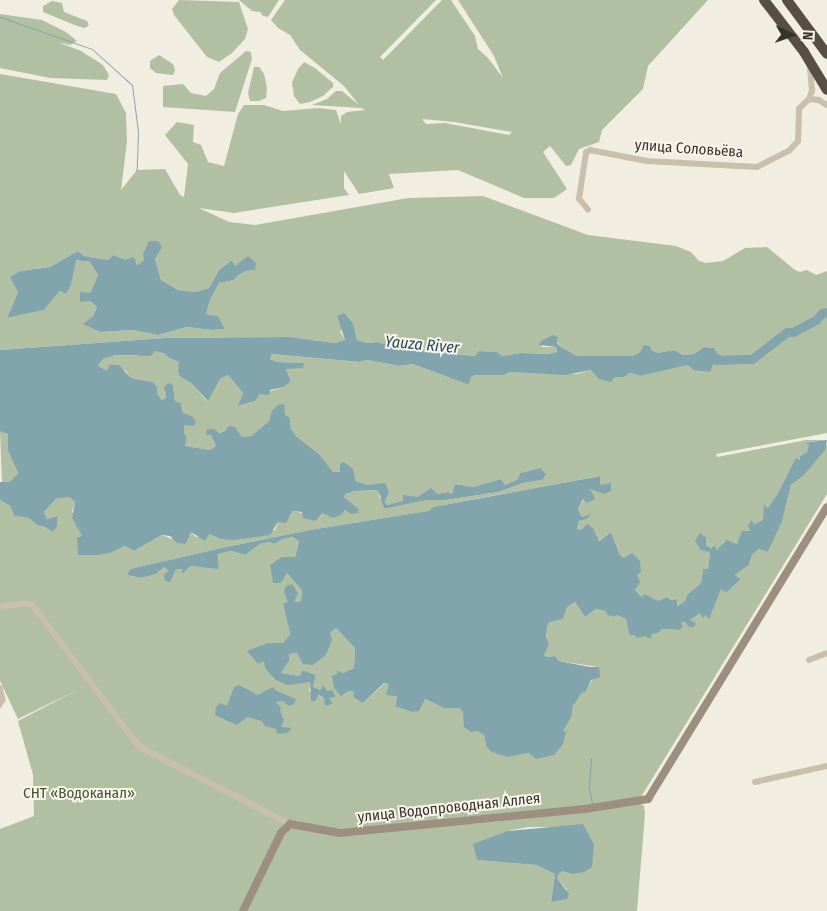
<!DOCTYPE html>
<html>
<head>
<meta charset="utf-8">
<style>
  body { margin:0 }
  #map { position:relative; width:827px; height:911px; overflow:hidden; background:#f2ede1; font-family:"Fira Sans Condensed",sans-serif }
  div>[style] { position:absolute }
  .green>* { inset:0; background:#b1c0a2 }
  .water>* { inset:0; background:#82a4ad }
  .stream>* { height:1px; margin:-0.5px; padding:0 0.5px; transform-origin:0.5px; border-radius:0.5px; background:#82a4ad }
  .river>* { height:9px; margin:-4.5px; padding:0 4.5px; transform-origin:4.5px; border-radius:4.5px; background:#82a4ad }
  .street>* { height:5.5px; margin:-2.75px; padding:0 2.75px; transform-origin:2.75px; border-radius:2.75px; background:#cabfad }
  .secondary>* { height:8px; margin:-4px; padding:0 4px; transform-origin:4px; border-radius:4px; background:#9d8f7f }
  .highway>* { height:10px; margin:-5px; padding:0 5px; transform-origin:5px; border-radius:5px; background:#594e43 }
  span { translate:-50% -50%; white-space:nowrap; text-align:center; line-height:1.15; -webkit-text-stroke:4px #faf6ee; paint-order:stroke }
  .street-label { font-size:15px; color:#39322b }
  .park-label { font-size:15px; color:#425531 }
  .water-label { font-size:16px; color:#234c58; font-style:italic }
  .north { position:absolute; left:767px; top:10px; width:50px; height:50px; -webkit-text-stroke:4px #faf6ee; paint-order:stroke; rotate:93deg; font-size:14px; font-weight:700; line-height:20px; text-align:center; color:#39322b }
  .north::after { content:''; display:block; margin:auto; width:18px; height:22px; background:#39322b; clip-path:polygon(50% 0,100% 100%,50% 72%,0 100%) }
</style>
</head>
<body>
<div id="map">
  <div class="green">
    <i style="clip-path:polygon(179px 0,239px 2px,248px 29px,245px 39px,232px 53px,219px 62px,207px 57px,174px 15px,172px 9px)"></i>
    <i style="clip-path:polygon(239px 0,279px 0,268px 17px,263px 16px,260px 12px,252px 11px)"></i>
    <i style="clip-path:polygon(evenodd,285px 0,436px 0,380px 57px,383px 60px,442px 0,451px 0,475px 36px,478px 49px,488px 58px,503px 78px,494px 56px,458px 0,708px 0,648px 66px,643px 89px,602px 130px,599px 142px,579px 149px,571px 165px,566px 166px,550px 146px,543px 152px,567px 189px,554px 198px,524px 198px,458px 170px,389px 174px,394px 188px,359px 194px,344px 171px,344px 188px,349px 195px,234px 213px,199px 208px,229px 222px,255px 225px,408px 198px,483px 196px,588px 235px,676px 246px,691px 252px,699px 261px,706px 263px,723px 261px,745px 248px,767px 247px,795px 270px,800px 272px,807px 270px,816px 275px,827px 271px,827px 433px,716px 454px,717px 457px,806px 440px,827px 440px,804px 443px,810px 445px,807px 452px,800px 456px,801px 460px,796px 459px,778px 493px,768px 508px,765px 505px,763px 520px,754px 524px,752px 520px,750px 531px,745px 532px,737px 544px,724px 541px,718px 551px,713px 545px,711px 548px,706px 545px,706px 537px,700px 533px,706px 550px,710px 552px,708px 570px,703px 569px,701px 583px,687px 595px,685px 601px,676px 606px,677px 599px,671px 600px,667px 597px,658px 601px,641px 598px,635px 590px,624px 558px,620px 555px,611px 532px,598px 541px,596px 534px,577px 530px,579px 521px,587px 519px,590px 515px,582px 517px,578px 509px,590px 488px,604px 492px,606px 485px,600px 485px,599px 476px,433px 507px,428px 511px,310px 530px,226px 547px,130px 569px,127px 575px,141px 578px,156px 574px,164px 567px,172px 576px,176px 569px,182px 569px,181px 575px,191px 566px,219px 568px,218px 554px,231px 551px,245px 555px,260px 544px,270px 542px,274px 544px,283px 539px,293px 537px,299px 542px,295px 557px,282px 557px,287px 572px,303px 590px,301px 601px,283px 604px,290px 634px,283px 643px,268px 643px,264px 661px,273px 679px,311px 682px,309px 691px,324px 698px,336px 697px,332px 691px,328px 691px,323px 685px,320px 690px,313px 687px,316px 675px,302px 670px,300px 676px,281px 673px,289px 661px,289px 654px,297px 653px,317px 660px,326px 655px,330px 633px,336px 628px,355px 648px,354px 668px,343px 673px,337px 670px,337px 674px,348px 691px,354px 692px,363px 703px,385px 683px,389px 684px,397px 696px,395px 705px,425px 699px,444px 708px,459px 708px,484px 735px,486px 746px,507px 756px,529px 753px,562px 732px,572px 716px,573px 706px,582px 693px,586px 692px,598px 667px,559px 661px,555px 656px,548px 657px,544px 655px,548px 623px,563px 619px,567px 607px,575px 602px,585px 617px,596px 609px,605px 611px,609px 615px,614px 617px,617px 615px,626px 619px,629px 635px,652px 634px,662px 629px,680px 630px,681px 623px,686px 622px,689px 627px,690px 620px,701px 614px,706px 615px,709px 620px,721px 588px,726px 593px,741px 579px,735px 575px,749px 565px,752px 555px,759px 549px,768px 552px,782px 522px,791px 485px,804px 475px,827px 444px,827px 494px,641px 797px,585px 806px,443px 819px,443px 826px,482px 823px,589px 812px,640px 803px,644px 806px,645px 814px,637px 911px,0 911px,0 829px,34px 816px,33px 775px,18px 721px,77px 690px,18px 719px,0 681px,0 500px,10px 506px,14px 516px,29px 518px,37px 525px,45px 527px,57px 516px,47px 519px,44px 512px,56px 499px,69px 497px,75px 502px,72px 512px,110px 553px,125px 546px,134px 551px,162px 535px,186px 544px,191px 532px,196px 537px,209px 534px,220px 539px,275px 530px,278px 522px,290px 517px,293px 511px,320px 517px,323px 513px,359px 509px,344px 497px,346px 494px,354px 491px,379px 490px,379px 497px,389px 508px,427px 500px,446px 500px,498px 492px,523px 483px,542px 480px,540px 468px,520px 473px,518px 479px,505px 485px,501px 479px,473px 487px,455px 484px,452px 495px,448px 492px,437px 494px,387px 505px,385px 502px,389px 492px,356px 481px,353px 469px,333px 473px,319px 454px,296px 436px,291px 428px,290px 418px,269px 421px,251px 436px,242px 437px,238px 433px,225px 431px,211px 435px,216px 446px,210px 450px,185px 446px,187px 438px,184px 432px,184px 425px,189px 417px,183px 413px,181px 403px,175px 401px,173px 385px,164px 392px,167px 398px,162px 400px,157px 394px,157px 387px,153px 382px,131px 378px,125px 370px,107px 372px,98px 366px,103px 359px,116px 355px,136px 356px,156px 351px,165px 354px,169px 358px,180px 362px,178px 371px,179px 376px,191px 383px,207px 401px,220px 379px,228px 375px,243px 393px,239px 406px,255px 401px,260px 394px,284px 387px,291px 381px,286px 369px,303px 363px,278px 362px,270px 359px,272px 354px,360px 362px,367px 360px,399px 366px,413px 364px,469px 385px,471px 377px,476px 375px,504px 375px,510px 372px,577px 374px,591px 370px,615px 377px,624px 377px,630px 373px,641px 376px,688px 365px,721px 363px,714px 348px,704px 347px,694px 354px,683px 355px,674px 350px,657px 353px,640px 352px,632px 356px,577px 356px,561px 347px,553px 336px,541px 341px,542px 347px,556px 347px,557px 352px,548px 354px,521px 353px,502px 356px,497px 352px,479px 351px,476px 356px,399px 348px,377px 342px,368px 343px,357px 340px,353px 323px,340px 331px,345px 340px,335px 343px,290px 337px,165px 338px,0 350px,0 74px,116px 94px,126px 113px,127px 142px,121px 190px,137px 170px,165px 169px,180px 195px,184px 197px,188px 164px,165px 135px,177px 122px,194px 125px,193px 142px,201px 145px,208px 162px,224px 166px,238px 114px,244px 105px,264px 105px,283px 111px,318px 108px,336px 110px,341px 124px,341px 116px,347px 112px,365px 110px,361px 108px,312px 105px,327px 99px,336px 91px,342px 91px,359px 105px,344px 86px,300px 50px,290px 35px,278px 28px,271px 20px,285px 0,422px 119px,454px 122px,512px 132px,509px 135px,445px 123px,426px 124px,422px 119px,285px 0,78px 251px,84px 256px,108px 260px,113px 255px,137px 267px,144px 260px,155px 259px,161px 280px,178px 290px,195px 292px,209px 288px,219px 270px,232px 260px,235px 266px,242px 262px,255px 270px,246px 271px,237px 276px,234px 280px,219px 283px,210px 300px,206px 314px,218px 316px,225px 329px,212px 330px,187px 327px,158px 335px,133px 330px,100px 332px,84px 324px,93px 316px,97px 307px,90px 301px,80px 301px,90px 293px,98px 275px,90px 262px,75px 260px,71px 285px,66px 293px,60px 291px,44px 310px,7px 318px,18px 292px,11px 277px,20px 271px,50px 267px,78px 251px,285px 0,529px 827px,567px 827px,563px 871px,558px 873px,557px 878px,567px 890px,551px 902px,555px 874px,536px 865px,477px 860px,474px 844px,507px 831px,529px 827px)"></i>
    <i style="clip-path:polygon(52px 1px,62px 3px,64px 12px,87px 21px,89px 25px,85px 28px,77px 26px,43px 12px,43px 6px)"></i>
    <i style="clip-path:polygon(0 14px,42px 20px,66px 32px,77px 41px,70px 45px,58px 42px,81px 51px,103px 65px,109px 75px,107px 80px,50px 78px,0 68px)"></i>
    <i style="clip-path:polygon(246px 51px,251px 52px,252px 59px,235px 112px,163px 107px,163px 86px,183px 84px,191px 93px,206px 96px,214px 89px,220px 73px)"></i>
    <i style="clip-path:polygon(159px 55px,173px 64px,175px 70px,173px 75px,156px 73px,150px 68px,150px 61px)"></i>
    <i style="clip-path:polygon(304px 62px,315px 68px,333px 83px,333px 87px,323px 96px,310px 102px,300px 104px,294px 96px,292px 82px,298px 69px)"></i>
    <i style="clip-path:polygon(254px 67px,259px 67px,264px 74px,267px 88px,266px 98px,259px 101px,250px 101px,248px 93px)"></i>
    <i style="clip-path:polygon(2px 430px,8px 434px,8px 451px,18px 473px,11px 482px,2px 484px,0 431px)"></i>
  </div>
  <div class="water">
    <i style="clip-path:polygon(149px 241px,158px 241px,162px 247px,155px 259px,161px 280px,178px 290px,195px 292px,209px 288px,219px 270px,232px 260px,235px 266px,248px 256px,256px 263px,255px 270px,246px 271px,237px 276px,234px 280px,219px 283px,210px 300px,206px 314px,218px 316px,225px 329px,212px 330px,187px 327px,158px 335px,133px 330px,100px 332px,83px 324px,93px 316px,97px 307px,90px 301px,80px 302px,80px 292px,90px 293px,98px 275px,90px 262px,76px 260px,71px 285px,66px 294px,60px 291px,44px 310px,7px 318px,18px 292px,10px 277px,20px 271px,50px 267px,78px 251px,84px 256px,108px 260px,113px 255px,125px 260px,134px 257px,137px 266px,144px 260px,143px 254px)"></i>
    <i style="clip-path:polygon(344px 313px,353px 323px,357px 340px,368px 343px,377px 342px,399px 348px,475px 356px,479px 351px,497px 352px,502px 356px,521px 353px,548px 354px,557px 352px,556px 347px,539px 345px,541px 341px,553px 335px,558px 337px,557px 343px,561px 347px,577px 356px,632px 356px,640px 352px,644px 345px,650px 346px,652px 351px,657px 353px,674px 350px,683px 355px,694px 354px,704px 347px,714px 348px,717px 353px,726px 359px,713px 364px,710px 372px,694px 370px,688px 365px,641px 376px,630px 373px,624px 377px,615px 377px,611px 382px,599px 379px,591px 370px,566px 375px,510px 372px,504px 375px,476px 375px,471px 377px,469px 385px,413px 364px,399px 366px,367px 360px,360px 362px,272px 354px,270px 359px,278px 362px,304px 363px,303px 368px,286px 369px,291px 381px,284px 387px,270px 390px,269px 395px,260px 394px,255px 401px,238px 406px,243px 393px,228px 375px,220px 379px,208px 401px,191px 383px,179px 376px,178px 371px,179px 362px,169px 358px,165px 354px,156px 351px,150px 356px,116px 355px,103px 359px,98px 366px,107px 371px,109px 365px,119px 365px,131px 378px,153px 382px,157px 387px,157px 394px,162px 400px,166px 398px,164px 387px,169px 383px,173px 385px,175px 401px,181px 403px,183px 413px,193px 417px,196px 422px,194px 426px,184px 425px,184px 432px,187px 438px,185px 446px,210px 450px,216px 446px,211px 435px,206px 435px,207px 429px,214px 429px,219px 433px,225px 431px,229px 426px,235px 427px,242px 437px,251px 436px,269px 421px,272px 411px,278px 405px,284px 404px,285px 415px,290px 418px,291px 428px,296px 436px,319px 454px,333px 472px,340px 472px,340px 464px,344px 462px,353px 469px,356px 481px,368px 485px,385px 483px,389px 492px,385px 502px,387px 505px,403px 501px,403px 495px,418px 497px,431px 488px,437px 494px,448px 492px,452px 494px,455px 484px,473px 487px,501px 479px,505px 485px,518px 479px,520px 473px,540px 468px,546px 474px,542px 480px,523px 483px,498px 492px,446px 500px,427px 500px,389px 508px,384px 508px,378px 490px,354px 491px,346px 494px,344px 497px,359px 509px,358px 513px,351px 514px,345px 510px,341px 515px,333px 518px,323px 513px,315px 521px,303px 518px,302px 512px,293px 511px,286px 523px,278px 522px,270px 535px,233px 540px,220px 539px,209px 534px,205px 541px,191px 532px,186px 544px,177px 543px,170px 536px,162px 535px,134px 551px,125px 546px,110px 553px,97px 555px,78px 555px,77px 538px,82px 536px,72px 518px,75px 502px,69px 497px,56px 499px,44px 512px,47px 519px,57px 516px,57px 526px,53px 532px,45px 527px,37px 525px,29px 518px,14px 516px,10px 506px,0 500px,0 482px,10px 482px,18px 473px,8px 451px,8px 434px,0 431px,0 350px,165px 338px,290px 337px,335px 343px,345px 340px,337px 316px)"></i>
    <i style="clip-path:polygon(827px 440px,825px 450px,804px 475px,791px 485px,782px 522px,768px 552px,759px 549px,752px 555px,749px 565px,735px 575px,741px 579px,726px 593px,721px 589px,709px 620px,706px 615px,703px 618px,700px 614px,690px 620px,696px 623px,694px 627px,689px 627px,685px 622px,681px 623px,683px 626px,680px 630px,662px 629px,658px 633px,652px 634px,650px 639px,645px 636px,637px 638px,635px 635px,629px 635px,626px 619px,617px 615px,614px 617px,608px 615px,605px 611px,596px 609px,585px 617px,575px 602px,567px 607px,563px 619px,548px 623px,546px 637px,549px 644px,544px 655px,548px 657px,555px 656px,559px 661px,590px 667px,599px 667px,600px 677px,591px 680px,586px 692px,582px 693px,573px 706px,572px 716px,563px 731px,566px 732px,563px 744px,554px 755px,536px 759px,529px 753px,507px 757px,492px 752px,486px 746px,484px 735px,478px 731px,471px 732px,464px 727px,463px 712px,459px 708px,444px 708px,425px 699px,419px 711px,412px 712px,395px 706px,397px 696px,386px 695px,389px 684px,384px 683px,363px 703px,353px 697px,354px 692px,348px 691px,341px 696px,334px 688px,332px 676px,337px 674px,337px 670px,343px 673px,354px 668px,355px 648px,336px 628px,330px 633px,332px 640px,326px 655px,313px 665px,303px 664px,297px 653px,289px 654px,289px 661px,281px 673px,300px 676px,302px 670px,316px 675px,313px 687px,320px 690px,323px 685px,328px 691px,332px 690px,336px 697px,330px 698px,332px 704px,325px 706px,324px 698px,319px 695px,315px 701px,311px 701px,310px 682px,288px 685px,274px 679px,265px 668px,264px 661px,258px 664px,247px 651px,268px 643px,283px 643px,290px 634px,283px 604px,288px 602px,284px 592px,286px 586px,292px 584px,298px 593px,294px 602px,301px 601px,302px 590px,287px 573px,281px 583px,273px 583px,270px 565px,282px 557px,295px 557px,299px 542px,293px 537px,283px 539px,274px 544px,270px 542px,260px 544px,245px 555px,231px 551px,218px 554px,219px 569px,191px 566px,181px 575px,182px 569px,176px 569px,170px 582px,165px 581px,164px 575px,168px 571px,164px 567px,156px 574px,141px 578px,127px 575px,130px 569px,226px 547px,310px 530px,428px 511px,433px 507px,600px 476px,600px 485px,611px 483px,611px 491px,605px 494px,590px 489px,595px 499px,587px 503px,583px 499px,578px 509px,582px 517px,591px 514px,587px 519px,579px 521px,577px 529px,581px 530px,587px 524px,593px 528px,599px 541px,611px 532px,620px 555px,624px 558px,632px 553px,640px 561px,641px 572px,637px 575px,640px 582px,635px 590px,641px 597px,645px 594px,658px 601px,667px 597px,671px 600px,677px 599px,677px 606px,685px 601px,687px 595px,701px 583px,703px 569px,708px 569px,710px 552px,701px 550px,695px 541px,700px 533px,706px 537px,706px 545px,711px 548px,714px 545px,717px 550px,726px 540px,737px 544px,742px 531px,750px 531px,748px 525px,752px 520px,754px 524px,763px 520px,764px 504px,768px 508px,778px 493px,796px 458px,800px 460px,800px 456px,807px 452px,809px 445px,804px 443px)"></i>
    <i style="clip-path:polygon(239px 685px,258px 695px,273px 687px,275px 690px,296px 699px,294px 704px,289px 706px,283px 701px,276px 702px,281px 708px,280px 711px,284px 720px,281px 727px,292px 728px,287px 733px,277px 734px,276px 729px,265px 726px,262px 721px,247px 717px,237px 725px,215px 715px,216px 707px,220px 703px,227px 706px,234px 687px)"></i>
    <i style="clip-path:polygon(583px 824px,594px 845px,592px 867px,584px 872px,573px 874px,563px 871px,559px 873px,557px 878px,569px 894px,567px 899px,551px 902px,555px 874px,536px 865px,477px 860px,473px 844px,507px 831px)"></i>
  </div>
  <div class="stream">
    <i style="left:0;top:17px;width:97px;rotate:19.2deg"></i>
    <i style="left:92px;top:49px;width:54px;rotate:42deg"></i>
    <i style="left:132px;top:85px;width:47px;rotate:82.7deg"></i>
    <i style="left:138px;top:132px;width:38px;rotate:92deg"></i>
    <i style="left:591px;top:758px;width:29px;rotate:94deg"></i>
    <i style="left:589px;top:787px;width:17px;rotate:80deg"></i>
  </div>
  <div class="river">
    <i style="left:716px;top:360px;width:36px;rotate:-2deg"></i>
    <i style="left:752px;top:359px;width:44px;rotate:-37.6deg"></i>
    <i style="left:787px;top:332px;width:6px"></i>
    <i style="left:793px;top:332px;width:26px;rotate:-28deg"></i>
    <i style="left:816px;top:320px;width:9px;rotate:-49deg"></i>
    <i style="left:822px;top:313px;width:5px;rotate:-11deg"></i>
  </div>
  <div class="street">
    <i style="left:809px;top:99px;width:10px;rotate:6deg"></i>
    <i style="left:819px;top:100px;width:9px;rotate:32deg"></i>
    <i style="left:588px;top:210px;width:14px;rotate:-129deg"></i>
    <i style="left:579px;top:199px;width:47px;rotate:-81.3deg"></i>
    <i style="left:586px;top:153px;width:5px;rotate:-37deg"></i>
    <i style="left:590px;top:150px;width:58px;rotate:10.9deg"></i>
    <i style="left:647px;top:161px;width:110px;rotate:3.1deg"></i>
    <i style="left:757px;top:167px;width:36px;rotate:-27deg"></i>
    <i style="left:789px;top:151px;width:13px;rotate:-48deg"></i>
    <i style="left:798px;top:141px;width:32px;rotate:-88deg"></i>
    <i style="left:799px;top:109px;width:14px;rotate:-45deg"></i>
    <i style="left:809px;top:99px;width:9px;rotate:-69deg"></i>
    <i style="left:812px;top:91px;width:24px;rotate:-95deg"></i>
    <i style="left:0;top:607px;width:24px;rotate:-9deg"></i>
    <i style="left:24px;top:603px;width:9px;rotate:13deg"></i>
    <i style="left:33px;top:605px;width:170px;rotate:53.1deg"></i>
    <i style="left:135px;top:741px;width:10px;rotate:45deg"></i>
    <i style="left:142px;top:748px;width:166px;rotate:27.2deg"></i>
    <i style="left:809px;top:660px;width:19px;rotate:-21deg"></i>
    <i style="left:0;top:688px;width:12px;rotate:76deg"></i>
    <i style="left:3px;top:700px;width:6px;rotate:121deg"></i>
    <i style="left:755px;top:782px;width:74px;rotate:-12.5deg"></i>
  </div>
  <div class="secondary">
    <i style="left:243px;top:911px;width:87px;rotate:-64deg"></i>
    <i style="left:281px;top:833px;width:13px;rotate:-45deg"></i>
    <i style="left:290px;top:824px;width:51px;rotate:10.2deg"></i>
    <i style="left:340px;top:833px;width:246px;rotate:-5.6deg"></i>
    <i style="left:585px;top:809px;width:64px;rotate:-9deg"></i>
    <i style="left:648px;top:799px;width:342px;rotate:-58.5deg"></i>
  </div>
  <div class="highway">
    <i style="left:764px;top:0;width:66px;rotate:52.4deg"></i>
    <i style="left:804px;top:52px;width:44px;rotate:58.8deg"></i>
    <i style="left:787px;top:0;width:67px;rotate:53.5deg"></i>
  </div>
  <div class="street-label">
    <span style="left:689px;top:149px;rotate:4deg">улица Соловьёва</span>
    <span style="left:449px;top:808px;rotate:-6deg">улица Водопроводная Аллея</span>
  </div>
  <div class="park-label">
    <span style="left:79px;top:794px">СНТ «Водоканал»</span>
  </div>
  <div class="water-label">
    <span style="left:422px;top:345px;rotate:5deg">Yauza River</span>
  </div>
  <div class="north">N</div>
</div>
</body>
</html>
